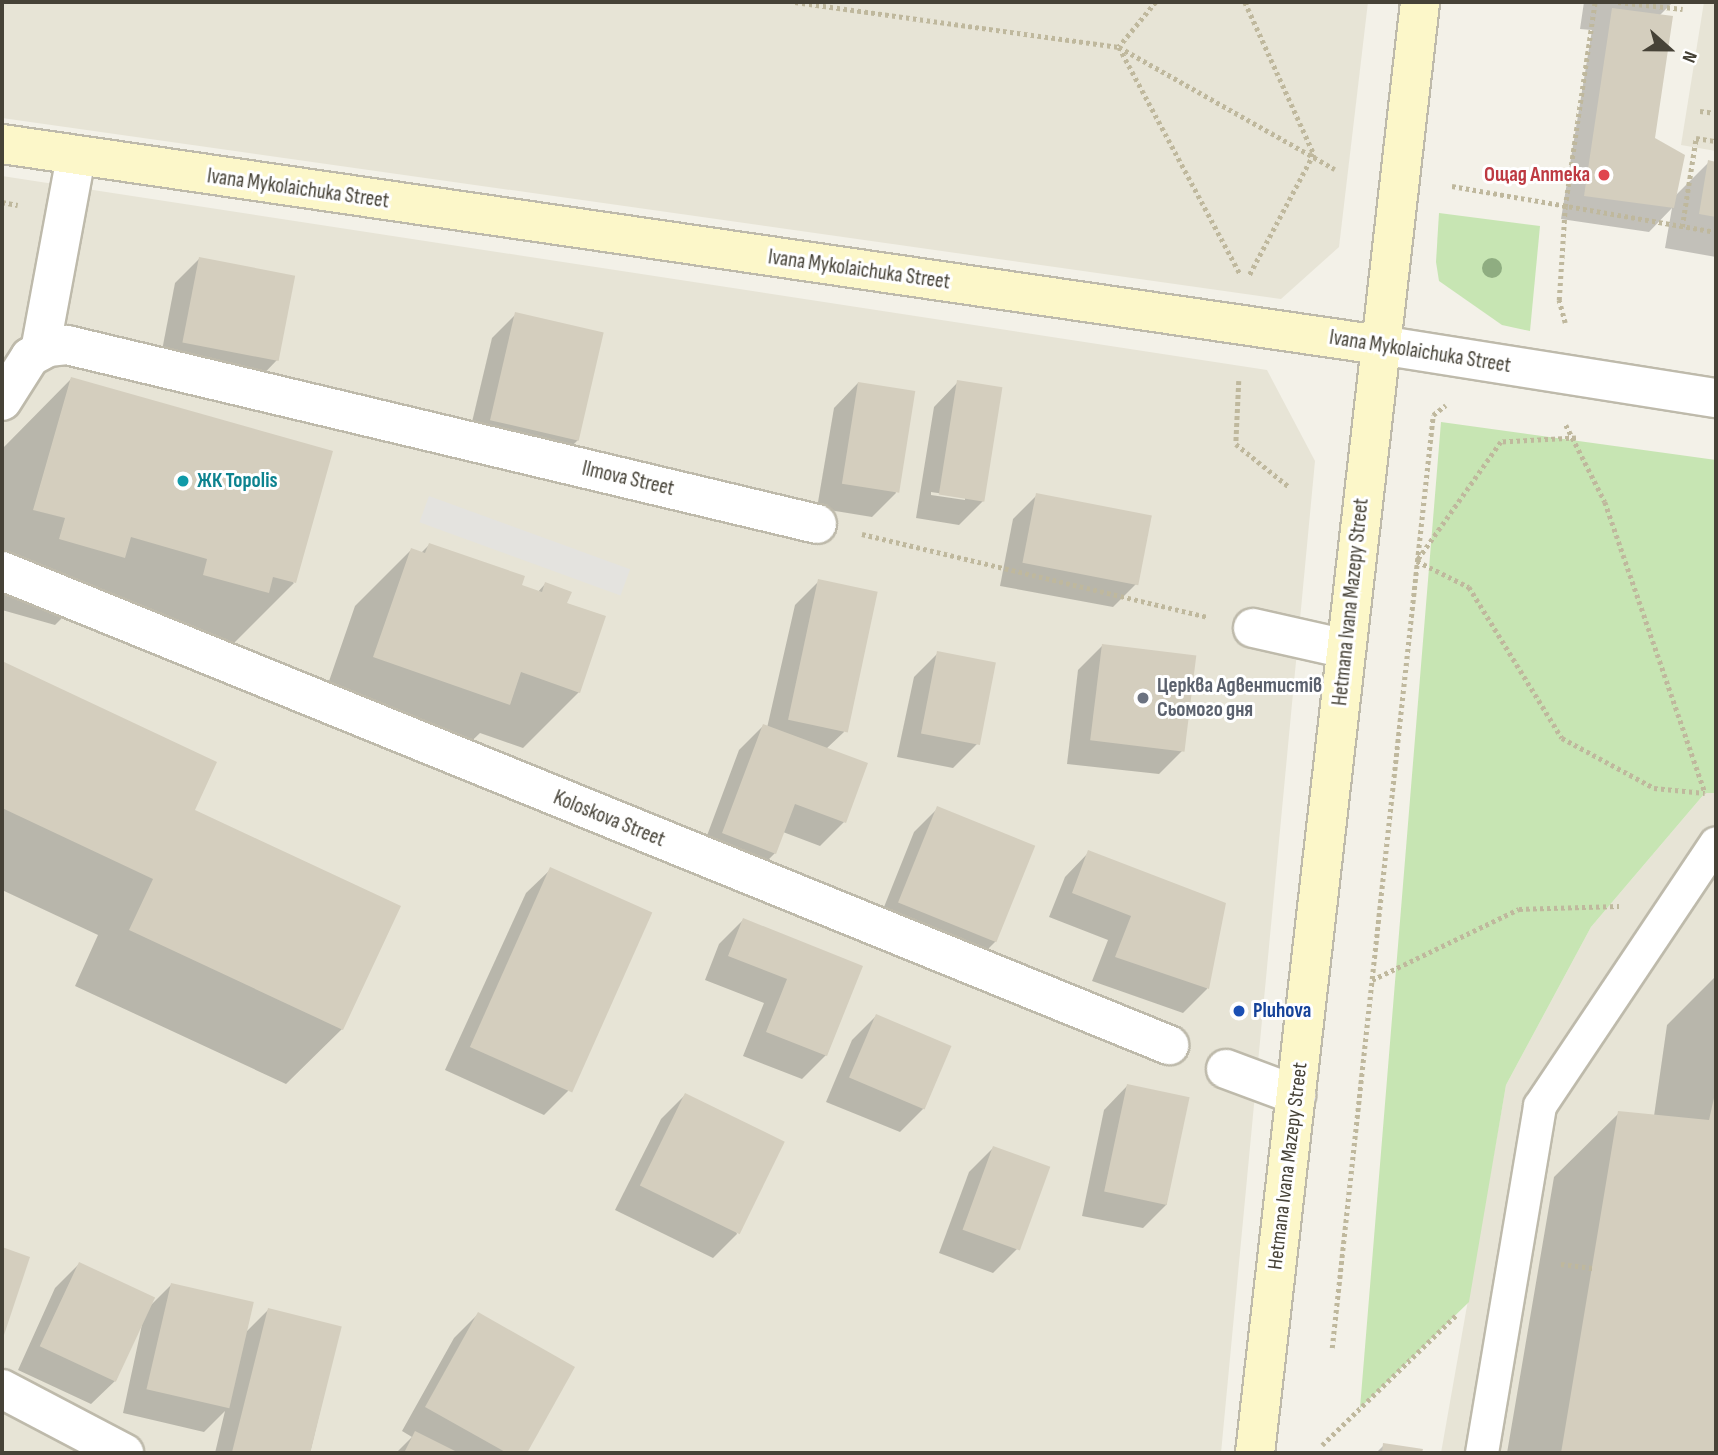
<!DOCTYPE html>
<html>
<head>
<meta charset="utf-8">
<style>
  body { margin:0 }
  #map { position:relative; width:1718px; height:1455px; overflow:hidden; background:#f3f1e8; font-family:"Sofia Sans Condensed",sans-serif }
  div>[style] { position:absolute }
  .residential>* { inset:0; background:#e7e4d6 }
  .green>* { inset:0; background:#c7e5b3 }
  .parking>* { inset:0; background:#e4e3df; transform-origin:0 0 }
  .shadow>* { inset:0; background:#0003 }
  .building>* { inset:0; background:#d4cebe; transform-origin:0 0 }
  .path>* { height:4.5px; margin-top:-2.25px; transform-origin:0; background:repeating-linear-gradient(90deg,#bfb89d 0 3.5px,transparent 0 7px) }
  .roads { filter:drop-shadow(2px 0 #bebaab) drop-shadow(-2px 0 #bebaab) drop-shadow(0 2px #bebaab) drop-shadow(0 -2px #bebaab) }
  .service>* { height:32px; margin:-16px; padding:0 16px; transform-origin:16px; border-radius:16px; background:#fff }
  .minor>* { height:38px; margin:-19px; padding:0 19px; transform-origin:19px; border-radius:19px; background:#fff }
  .tertiary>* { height:38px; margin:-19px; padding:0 19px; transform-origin:19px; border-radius:19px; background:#fff }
  .secondary>* { height:38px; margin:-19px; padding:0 19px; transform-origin:19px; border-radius:19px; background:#fcf7c9 }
  .trees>* { width:20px; height:20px; margin:-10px; border-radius:50%; background:#8fad81 }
  .dots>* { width:19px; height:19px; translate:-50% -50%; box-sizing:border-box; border:4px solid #fff; border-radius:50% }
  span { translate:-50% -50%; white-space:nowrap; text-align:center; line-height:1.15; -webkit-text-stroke:6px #fff; paint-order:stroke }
  .health-label { font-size:21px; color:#be3a42; font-weight:700 }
  .right { translate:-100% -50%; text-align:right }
  .street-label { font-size:21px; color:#464237 }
  .culture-label { font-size:21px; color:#0d838f; font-weight:700 }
  .left { translate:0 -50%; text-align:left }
  .worship-label { font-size:21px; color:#5b616d; font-weight:700 }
  .transit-label { font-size:21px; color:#164399; font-weight:700 }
  .frame { position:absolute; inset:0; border:4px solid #464237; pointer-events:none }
  .north { position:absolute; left:1634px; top:14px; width:70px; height:70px; -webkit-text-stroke:5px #fff; paint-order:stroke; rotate:111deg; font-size:19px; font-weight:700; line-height:28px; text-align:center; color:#464237 }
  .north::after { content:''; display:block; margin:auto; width:24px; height:32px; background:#464237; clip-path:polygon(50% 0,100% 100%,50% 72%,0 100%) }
</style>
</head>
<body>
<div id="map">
  <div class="residential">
    <i style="clip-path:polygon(2px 2px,1368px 2px,1339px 247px,1281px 299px,2px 118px)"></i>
    <i style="clip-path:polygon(1704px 2px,1716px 2px,1716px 151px,1681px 145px)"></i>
    <i style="clip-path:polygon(2px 176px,1267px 370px,1315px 461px,1221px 1453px,2px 1453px)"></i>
    <i style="clip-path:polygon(1705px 793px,1716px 793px,1716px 1453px,1441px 1453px,1506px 1085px,1591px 927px)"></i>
  </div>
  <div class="green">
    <i style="clip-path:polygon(1439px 213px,1540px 226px,1530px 331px,1502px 325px,1439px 281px,1436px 262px)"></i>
    <i style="clip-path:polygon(1441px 422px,1716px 460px,1716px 793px,1705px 793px,1591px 927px,1506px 1085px,1469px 1302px,1360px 1408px)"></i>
  </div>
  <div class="parking">
    <i style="left:429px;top:496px;width:214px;height:28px;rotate:20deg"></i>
  </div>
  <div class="shadow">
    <i style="clip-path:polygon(1584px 2px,1673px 2px,1659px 16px,1653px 139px,1675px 196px,1709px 162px,1716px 163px,1716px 257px,1665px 248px,1672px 208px,1649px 232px,1561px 219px,1592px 30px,1580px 29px)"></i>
    <i style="clip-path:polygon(199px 259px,277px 360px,253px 385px,159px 366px,175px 283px)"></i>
    <i style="clip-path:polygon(516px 314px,578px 440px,553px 464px,467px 443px,492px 338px)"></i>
    <i style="clip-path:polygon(71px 379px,294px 583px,226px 651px,72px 608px,55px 625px,2px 610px,3px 448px)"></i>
    <i style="clip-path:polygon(evenodd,958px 382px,983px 501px,959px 525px,916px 518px,934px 407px,958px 382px,931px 492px,965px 497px,965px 500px,931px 495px,931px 492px)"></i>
    <i style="clip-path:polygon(858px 383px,896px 493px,872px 517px,817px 508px,834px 408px)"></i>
    <i style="clip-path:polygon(1037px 495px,1137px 583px,1113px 607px,1000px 586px,1013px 519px)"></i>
    <i style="clip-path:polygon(429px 545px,537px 593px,545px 584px,565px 604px,579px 692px,523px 748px,480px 733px,452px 760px,318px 713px,355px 606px,411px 550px,421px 553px)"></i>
    <i style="clip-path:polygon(819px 581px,844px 732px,826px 749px,844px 822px,820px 846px,783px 832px,775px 853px,751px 877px,699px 857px,739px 750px,763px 726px,767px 728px,795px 605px)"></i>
    <i style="clip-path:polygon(1102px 646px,1183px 750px,1159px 774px,1067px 764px,1078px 670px)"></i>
    <i style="clip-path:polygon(938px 653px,977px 744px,953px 768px,897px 757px,914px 677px)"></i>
    <i style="clip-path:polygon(2px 662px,215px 763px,192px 811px,342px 1029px,286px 1084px,75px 986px,98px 935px,2px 890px)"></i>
    <i style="clip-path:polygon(938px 808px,996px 941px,972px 965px,876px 927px,914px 832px)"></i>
    <i style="clip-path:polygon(1089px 852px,1224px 904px,1207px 989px,1183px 1013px,1092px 981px,1108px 940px,1049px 917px,1065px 877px)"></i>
    <i style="clip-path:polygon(551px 869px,568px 1091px,544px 1115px,445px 1070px,526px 893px)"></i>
    <i style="clip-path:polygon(743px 920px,860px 967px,826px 1055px,802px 1079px,743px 1056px,764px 1003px,705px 980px,719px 944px)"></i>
    <i style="clip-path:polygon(1716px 976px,1716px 1453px,1507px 1453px,1554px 1177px,1619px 1113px,1654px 1116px,1667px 1025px)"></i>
    <i style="clip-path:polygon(876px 1016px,924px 1108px,900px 1132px,826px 1102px,852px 1040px)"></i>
    <i style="clip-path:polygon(1128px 1085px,1167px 1204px,1143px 1228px,1082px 1216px,1104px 1110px)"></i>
    <i style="clip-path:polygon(685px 1095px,737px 1234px,713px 1258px,615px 1210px,661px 1119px)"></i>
    <i style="clip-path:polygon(993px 1148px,1017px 1249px,993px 1273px,939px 1253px,969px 1172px)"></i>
    <i style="clip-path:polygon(79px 1264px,149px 1307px,171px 1285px,245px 1333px,268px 1310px,340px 1327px,310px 1453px,215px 1453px,225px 1411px,204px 1432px,123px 1413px,143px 1320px,116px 1380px,91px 1404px,18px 1370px,55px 1288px)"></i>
    <i style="clip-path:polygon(478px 1314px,572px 1367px,525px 1453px,396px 1453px,412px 1437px,402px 1431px,454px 1338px)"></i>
    <i style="clip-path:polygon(1384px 1445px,1421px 1451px,1420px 1453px,1376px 1453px)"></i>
  </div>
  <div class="building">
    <i style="clip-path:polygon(1612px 8px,1673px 16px,1655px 138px,1685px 155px,1674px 208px,1584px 196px)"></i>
    <i style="clip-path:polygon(1708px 160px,1716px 162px,1716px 217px,1699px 214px)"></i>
    <i style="left:199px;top:257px;width:98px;height:87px;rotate:11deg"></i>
    <i style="left:515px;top:312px;width:91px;height:111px;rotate:13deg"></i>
    <i style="clip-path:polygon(71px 377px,333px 451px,296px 583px,273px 577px,269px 593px,203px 575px,207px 559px,131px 537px,125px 558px,59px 539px,65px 518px,33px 510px)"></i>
    <i style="left:957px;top:380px;width:46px;height:116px;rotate:9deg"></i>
    <i style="left:858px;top:382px;width:58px;height:103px;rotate:9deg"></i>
    <i style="left:1036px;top:493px;width:118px;height:71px;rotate:11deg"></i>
    <i style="clip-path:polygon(429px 543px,525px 576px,522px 585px,542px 592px,545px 582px,572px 592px,567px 603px,606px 616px,580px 693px,521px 672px,510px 705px,373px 657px,411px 548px,425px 553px)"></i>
    <i style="left:818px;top:579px;width:61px;height:144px;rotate:12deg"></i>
    <i style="left:1102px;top:644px;width:95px;height:97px;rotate:7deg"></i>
    <i style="left:937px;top:651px;width:60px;height:84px;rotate:11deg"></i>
    <i style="clip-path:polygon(2px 661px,217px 762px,195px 810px,401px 906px,343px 1030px,129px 930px,153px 879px,2px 808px)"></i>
    <i style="clip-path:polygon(763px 724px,868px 763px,846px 823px,795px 804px,776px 854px,722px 833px)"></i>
    <i style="left:937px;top:806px;width:106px;height:104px;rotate:22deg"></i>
    <i style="clip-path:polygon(1088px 850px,1226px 903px,1209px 989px,1115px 957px,1131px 916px,1072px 893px)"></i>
    <i style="left:550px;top:867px;width:112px;height:197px;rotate:24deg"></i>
    <i style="clip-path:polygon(743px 918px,863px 966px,827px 1056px,766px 1032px,787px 979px,728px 956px)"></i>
    <i style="left:876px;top:1014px;width:82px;height:69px;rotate:23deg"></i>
    <i style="left:1127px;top:1084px;width:64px;height:110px;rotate:12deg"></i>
    <i style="clip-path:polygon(1716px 1089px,1716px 1453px,1561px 1453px,1618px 1111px,1709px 1120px)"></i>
    <i style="left:685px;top:1093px;width:111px;height:103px;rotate:26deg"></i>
    <i style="left:993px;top:1146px;width:61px;height:89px;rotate:20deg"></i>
    <i style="clip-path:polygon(2px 1247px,30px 1257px,2px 1341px)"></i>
    <i style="left:79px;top:1262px;width:84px;height:93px;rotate:25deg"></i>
    <i style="left:171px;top:1283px;width:85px;height:109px;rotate:13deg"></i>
    <i style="left:268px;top:1308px;width:76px;height:149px;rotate:14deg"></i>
    <i style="clip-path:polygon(478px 1312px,575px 1367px,527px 1453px,507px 1453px,425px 1407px)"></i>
    <i style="clip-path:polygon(415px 1431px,459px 1453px,404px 1453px)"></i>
    <i style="clip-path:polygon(1383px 1443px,1423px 1449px,1422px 1453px,1382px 1453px)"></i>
  </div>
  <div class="path">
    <i style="left:795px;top:2px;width:327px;rotate:7.9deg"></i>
    <i style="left:1119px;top:47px;width:257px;rotate:61.9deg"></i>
    <i style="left:1156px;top:2px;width:58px;rotate:129.4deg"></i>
    <i style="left:1119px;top:47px;width:248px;rotate:29.5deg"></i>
    <i style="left:1245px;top:2px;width:167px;rotate:65.6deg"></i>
    <i style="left:1314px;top:154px;width:138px;rotate:118deg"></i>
    <i style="left:1618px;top:2px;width:65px;rotate:6.1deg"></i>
    <i style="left:1700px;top:111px;width:16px;rotate:7deg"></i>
    <i style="left:1452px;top:186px;width:268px;rotate:9.9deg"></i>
    <i style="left:2px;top:202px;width:16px;rotate:11deg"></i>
    <i style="left:1682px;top:227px;width:90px;rotate:-81.1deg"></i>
    <i style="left:1696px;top:138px;width:20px;rotate:9deg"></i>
    <i style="left:1565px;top:323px;width:24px;rotate:-105deg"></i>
    <i style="left:1559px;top:300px;width:93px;rotate:-86.3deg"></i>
    <i style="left:1565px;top:207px;width:207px;rotate:-81.7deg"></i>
    <i style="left:1239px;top:381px;width:63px;rotate:92.7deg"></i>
    <i style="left:1236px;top:444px;width:67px;rotate:38.9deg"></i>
    <i style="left:1566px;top:425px;width:86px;rotate:63.1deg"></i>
    <i style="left:1605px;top:502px;width:308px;rotate:71deg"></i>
    <i style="left:1576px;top:438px;width:75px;rotate:176.9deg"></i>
    <i style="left:1501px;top:442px;width:146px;rotate:125.2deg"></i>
    <i style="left:1417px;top:561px;width:58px;rotate:26.6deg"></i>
    <i style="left:1469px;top:587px;width:177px;rotate:58.4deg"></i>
    <i style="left:1562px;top:738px;width:105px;rotate:28.5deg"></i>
    <i style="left:1654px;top:788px;width:51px;rotate:5.6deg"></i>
    <i style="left:862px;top:534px;width:355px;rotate:13.5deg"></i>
    <i style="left:1372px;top:980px;width:163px;rotate:-25.8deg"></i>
    <i style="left:1519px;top:909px;width:100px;rotate:-1.7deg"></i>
    <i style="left:1561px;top:1264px;width:32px;rotate:7deg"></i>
    <i style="left:1332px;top:1348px;width:938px;rotate:-83.82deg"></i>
    <i style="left:1433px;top:415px;width:16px;rotate:-38deg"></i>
    <i style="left:1322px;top:1445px;width:188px;rotate:-44.1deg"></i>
  </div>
  <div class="roads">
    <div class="service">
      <i style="left:1482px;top:1453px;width:352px;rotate:-80.5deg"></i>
      <i style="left:1540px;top:1106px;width:316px;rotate:-56.2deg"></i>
    </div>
    <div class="minor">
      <i style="left:40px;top:351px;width:197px;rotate:-79.5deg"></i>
      <i style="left:2px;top:401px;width:52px;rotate:-57.5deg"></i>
      <i style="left:30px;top:357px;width:21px;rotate:-29deg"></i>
      <i style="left:48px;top:347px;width:19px;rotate:-6deg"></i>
      <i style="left:67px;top:345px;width:771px;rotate:13.42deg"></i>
      <i style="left:2px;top:571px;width:1260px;rotate:22.11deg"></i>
      <i style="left:1253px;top:628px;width:95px;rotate:12.7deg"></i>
      <i style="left:1226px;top:1069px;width:75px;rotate:20.4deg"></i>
      <i style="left:2px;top:1389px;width:138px;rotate:27.7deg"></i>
    </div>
    <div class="tertiary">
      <i style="left:1380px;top:345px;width:340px;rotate:9deg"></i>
    </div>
    <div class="secondary">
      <i style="left:2px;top:144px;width:1393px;rotate:8.3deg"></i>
      <i style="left:1255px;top:1453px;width:1460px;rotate:-83.51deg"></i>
    </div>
  </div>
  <div class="trees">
    <i style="left:1492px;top:268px"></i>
  </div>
  <div class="dots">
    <i style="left:1604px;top:175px;background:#e0444e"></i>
    <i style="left:183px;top:481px;background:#0f9aa8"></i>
    <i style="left:1143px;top:698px;background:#6b7280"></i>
    <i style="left:1239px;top:1011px;background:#1a4fb4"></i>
  </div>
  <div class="health-label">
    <span class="right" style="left:1590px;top:175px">Ощад Аптека</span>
  </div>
  <div class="street-label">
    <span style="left:298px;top:189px;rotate:8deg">Ivana Mykolaichuka Street</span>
    <span style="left:859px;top:270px;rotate:8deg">Ivana Mykolaichuka Street</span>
    <span style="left:1420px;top:352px;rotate:9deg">Ivana Mykolaichuka Street</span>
    <span style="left:628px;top:479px;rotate:13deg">Ilmova Street</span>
    <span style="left:1351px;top:602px;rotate:-84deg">Hetmana Ivana Mazepy Street</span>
    <span style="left:609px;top:819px;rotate:22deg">Koloskova Street</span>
    <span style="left:1288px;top:1166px;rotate:-83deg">Hetmana Ivana Mazepy Street</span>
  </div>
  <div class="culture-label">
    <span class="left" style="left:197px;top:481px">ЖК Topolis</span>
  </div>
  <div class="worship-label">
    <span class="left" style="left:1157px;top:698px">Церква Адвентистів<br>Сьомого дня</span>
  </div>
  <div class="transit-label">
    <span class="left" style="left:1253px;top:1011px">Pluhova</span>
  </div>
  <div class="frame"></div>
  <div class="north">N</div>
</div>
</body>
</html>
